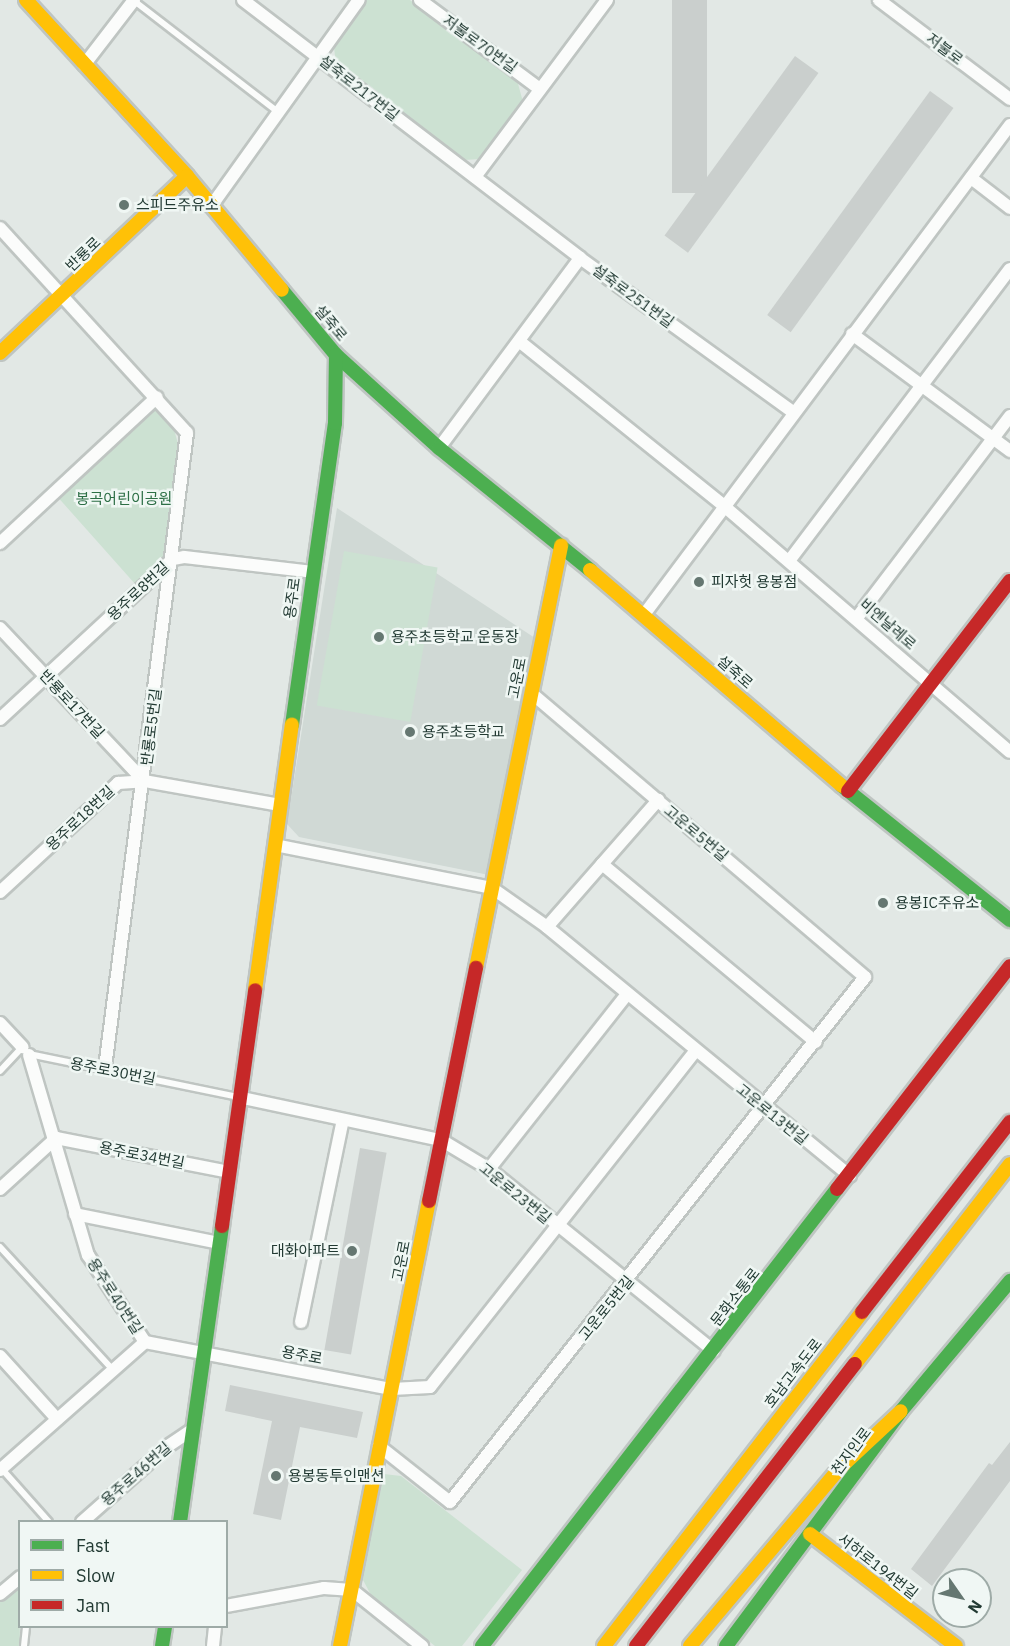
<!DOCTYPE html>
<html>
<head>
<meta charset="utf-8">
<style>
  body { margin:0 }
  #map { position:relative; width:1010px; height:1646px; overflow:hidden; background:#e2e8e5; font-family:"IBM Plex Sans","Noto Sans KR",sans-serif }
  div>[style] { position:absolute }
  .built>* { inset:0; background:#d0d9d5 }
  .green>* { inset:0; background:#cce1d2; transform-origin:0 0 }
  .building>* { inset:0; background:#cacfcd; transform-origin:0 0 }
  .roads { filter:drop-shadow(2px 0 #bfc5c2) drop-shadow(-2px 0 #bfc5c2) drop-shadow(0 2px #bfc5c2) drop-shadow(0 -2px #bfc5c2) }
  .lane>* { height:6px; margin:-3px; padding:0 3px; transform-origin:3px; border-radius:3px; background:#fbfcfb }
  .street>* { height:12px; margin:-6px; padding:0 6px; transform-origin:6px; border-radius:6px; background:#fbfcfb }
  .fast>* { height:14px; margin:-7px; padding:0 7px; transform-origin:7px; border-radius:7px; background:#4caf50 }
  .slow>* { height:14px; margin:-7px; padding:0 7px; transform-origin:7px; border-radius:7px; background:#ffc107 }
  .jam>* { height:14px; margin:-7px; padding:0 7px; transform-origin:7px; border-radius:7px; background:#c62828 }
  .dots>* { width:16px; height:16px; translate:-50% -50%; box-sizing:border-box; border:3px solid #f0f7f4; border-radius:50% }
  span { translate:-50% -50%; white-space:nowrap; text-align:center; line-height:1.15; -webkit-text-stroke:5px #f0f7f4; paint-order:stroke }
  .street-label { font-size:15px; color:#223a33 }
  .poi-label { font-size:15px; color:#223a33 }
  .left { translate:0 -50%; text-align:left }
  .right { translate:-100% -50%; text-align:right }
  .park-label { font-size:15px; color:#2d6f46 }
  .legend { position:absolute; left:18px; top:1520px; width:210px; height:108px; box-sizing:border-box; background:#f0f7f4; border:2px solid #9eaba7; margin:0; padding:8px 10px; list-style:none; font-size:18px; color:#223a33 }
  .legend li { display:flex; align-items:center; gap:12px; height:30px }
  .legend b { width:30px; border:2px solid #9eaba7 }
  .north { position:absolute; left:932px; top:1568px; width:60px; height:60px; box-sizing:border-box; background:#f0f7f4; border:2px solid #9eaba7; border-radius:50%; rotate:124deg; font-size:16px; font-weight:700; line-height:24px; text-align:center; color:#223a33 }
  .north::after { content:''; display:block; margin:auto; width:21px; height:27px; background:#657771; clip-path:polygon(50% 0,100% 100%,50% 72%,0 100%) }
</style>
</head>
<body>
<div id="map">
  <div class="built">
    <i style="clip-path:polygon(337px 508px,538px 640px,489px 875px,299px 837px,287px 824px)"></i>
  </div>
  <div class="green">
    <i style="clip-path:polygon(367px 0,410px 0,517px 80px,523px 102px,480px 159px,464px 160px,336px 65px,334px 47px)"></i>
    <i style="clip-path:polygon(155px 405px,173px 426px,179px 447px,167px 558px,136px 585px,55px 494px)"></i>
    <i style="left:344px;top:551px;width:95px;height:157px;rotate:10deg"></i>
    <i style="clip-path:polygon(384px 1474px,401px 1476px,522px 1570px,462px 1646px,435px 1646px,372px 1597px,362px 1578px)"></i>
    <i style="clip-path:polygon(19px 1582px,20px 1646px,0 1646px,0 1599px)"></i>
  </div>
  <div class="building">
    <i style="left:672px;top:0;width:35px;height:193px"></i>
    <i style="left:795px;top:56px;width:29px;height:222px;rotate:36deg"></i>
    <i style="left:930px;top:91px;width:29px;height:277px;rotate:36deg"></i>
    <i style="left:360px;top:1148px;width:27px;height:205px;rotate:10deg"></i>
    <i style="clip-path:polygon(230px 1385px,363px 1412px,357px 1438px,300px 1427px,281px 1520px,253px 1514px,272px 1421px,225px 1411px)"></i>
    <i style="clip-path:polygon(1010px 1442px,1010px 1481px,932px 1586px,911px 1569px,989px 1463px,992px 1465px)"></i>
  </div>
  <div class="roads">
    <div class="lane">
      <i style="left:133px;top:0;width:183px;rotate:37.7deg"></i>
      <i style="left:29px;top:1054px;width:213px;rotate:11.6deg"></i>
      <i style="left:0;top:1071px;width:33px;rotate:-47deg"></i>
      <i style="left:0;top:1247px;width:167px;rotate:47.4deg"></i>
      <i style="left:1px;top:1468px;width:72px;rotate:48.4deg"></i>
      <i style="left:24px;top:1646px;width:20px;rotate:-84deg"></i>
    </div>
    <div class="street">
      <i style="left:243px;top:0;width:424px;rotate:37.4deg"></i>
      <i style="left:580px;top:258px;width:263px;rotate:35.9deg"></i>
      <i style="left:420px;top:0;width:149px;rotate:36.6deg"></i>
      <i style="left:879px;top:0;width:164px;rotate:37.1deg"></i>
      <i style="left:84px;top:65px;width:82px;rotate:-52.4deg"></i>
      <i style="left:475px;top:177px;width:221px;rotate:-53.3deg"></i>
      <i style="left:971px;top:178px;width:49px;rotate:37.6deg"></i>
      <i style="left:212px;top:205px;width:252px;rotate:-54.4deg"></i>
      <i style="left:0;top:228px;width:277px;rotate:47.6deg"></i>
      <i style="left:187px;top:433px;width:640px;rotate:97.36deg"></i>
      <i style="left:852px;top:334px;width:197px;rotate:36.5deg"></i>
      <i style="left:519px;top:341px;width:263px;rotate:38.8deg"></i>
      <i style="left:724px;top:506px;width:377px;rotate:40.7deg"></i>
      <i style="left:439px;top:448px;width:237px;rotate:-53.4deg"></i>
      <i style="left:0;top:543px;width:214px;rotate:-42.9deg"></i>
      <i style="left:789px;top:561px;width:366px;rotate:-52.9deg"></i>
      <i style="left:643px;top:616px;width:613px;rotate:-53.22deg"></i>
      <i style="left:856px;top:619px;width:255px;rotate:-52.8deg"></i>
      <i style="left:0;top:628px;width:210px;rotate:46.7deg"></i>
      <i style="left:0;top:719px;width:236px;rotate:-42.8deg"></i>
      <i style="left:173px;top:559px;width:11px;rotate:-10deg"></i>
      <i style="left:184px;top:557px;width:130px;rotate:6.6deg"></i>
      <i style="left:275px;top:845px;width:221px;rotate:11.2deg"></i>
      <i style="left:492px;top:888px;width:67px;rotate:35.3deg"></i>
      <i style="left:547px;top:927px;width:392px;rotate:39.4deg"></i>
      <i style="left:602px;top:864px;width:278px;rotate:39.8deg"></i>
      <i style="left:0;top:892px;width:161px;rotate:-42.7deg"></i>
      <i style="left:118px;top:783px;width:26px;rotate:-4deg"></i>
      <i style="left:144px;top:781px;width:138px;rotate:10deg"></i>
      <i style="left:547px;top:927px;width:169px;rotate:-48.8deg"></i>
      <i style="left:0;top:1023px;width:33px;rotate:47deg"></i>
      <i style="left:29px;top:1055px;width:209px;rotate:73.6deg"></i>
      <i style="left:88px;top:1255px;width:104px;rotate:56.8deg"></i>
      <i style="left:238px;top:1097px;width:208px;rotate:12deg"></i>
      <i style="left:441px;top:1140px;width:56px;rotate:31.1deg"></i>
      <i style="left:489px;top:1169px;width:289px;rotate:39deg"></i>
      <i style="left:56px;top:1138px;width:176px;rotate:11.1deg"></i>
      <i style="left:489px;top:1169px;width:223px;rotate:-51.7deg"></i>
      <i style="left:0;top:1189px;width:76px;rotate:-42.3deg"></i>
      <i style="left:75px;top:1214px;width:147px;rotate:11.4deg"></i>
      <i style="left:301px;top:1322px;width:206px;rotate:-78.3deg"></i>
      <i style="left:0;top:1356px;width:85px;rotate:47.9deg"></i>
      <i style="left:379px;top:1446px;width:90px;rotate:38.3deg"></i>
      <i style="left:450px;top:1502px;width:669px;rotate:-51.67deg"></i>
      <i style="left:865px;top:977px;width:438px;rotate:-139.6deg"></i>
      <i style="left:0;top:1470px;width:193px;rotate:-41.4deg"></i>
      <i style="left:145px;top:1342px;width:251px;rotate:10.8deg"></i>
      <i style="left:392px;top:1389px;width:38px;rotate:-3deg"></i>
      <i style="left:430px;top:1387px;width:428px;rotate:-51.7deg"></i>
      <i style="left:82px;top:1522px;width:115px;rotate:-41.5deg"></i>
      <i style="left:168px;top:1446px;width:30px;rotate:-34deg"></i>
      <i style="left:0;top:1594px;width:26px;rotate:-40deg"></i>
      <i style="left:226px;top:1606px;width:100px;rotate:-10.4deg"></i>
      <i style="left:324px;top:1588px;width:28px;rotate:4deg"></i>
      <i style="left:352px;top:1590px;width:90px;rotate:38.7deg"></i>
      <i style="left:213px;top:1646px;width:20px;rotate:-84deg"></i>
    </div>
    <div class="fast">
      <i style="left:282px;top:290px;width:85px;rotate:50.3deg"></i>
      <i style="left:336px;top:355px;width:139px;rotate:42.1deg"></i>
      <i style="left:439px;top:448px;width:194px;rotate:38.9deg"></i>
      <i style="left:292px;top:725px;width:305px;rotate:-81.9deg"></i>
      <i style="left:335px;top:423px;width:68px;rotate:-89.2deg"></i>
      <i style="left:842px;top:786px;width:215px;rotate:38.6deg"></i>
      <i style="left:180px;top:1522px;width:299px;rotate:-81.9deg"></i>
      <i style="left:162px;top:1646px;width:20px;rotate:-81deg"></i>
      <i style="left:482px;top:1646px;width:579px;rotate:-52.16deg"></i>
      <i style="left:726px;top:1646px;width:293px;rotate:-53.3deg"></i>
      <i style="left:901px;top:1411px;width:170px;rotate:-50deg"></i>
    </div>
    <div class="slow">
      <i style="left:26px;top:0;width:239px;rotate:47.5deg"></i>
      <i style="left:187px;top:176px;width:148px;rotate:50.2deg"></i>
      <i style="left:0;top:353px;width:257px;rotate:-43.4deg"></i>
      <i style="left:590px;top:570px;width:332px;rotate:40.6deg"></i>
      <i style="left:476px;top:968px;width:431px;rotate:-78.6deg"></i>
      <i style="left:255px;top:990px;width:268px;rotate:-82.1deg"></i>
      <i style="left:855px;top:1364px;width:253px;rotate:-52.2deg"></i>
      <i style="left:810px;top:1534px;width:184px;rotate:37.5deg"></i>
      <i style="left:340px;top:1646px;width:454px;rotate:-78.7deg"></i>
      <i style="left:604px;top:1646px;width:422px;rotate:-52.3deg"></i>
      <i style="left:690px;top:1646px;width:233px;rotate:-49.9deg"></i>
      <i style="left:840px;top:1468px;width:83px;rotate:-43.1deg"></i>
    </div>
    <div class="jam">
      <i style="left:848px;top:791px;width:265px;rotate:-52.4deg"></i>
      <i style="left:837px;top:1189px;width:282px;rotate:-52.2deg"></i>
      <i style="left:429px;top:1201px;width:238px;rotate:-78.6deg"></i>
      <i style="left:222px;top:1226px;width:238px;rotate:-82deg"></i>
      <i style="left:862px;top:1312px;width:241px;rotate:-52.1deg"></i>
      <i style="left:636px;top:1646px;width:357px;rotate:-52.2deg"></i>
    </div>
  </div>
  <div class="dots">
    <i style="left:124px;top:205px;background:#657771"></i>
    <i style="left:699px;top:582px;background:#657771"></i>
    <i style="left:379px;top:637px;background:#657771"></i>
    <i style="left:410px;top:732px;background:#657771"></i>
    <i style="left:883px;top:903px;background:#657771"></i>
    <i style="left:352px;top:1251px;background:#657771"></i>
    <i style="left:276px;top:1476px;background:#657771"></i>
  </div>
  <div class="street-label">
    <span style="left:480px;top:44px;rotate:36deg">저불로70번길</span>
    <span style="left:945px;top:49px;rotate:37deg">저불로</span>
    <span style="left:359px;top:88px;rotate:38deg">설죽로217번길</span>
    <span style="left:83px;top:254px;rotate:-44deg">반룡로</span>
    <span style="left:633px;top:296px;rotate:36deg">설죽로251번길</span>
    <span style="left:331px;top:323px;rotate:50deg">설죽로</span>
    <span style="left:138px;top:591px;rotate:-43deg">용주로8번길</span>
    <span style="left:292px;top:598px;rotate:-82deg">용주로</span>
    <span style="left:888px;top:624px;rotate:41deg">비엔날레로</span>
    <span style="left:735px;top:672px;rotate:41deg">설죽로</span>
    <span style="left:517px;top:678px;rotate:-79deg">고운로</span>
    <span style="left:72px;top:704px;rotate:47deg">반룡로17번길</span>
    <span style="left:151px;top:727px;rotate:-83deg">반룡로5번길</span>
    <span style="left:80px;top:818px;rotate:-43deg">용주로18번길</span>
    <span style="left:696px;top:833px;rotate:40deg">고운로5번길</span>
    <span style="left:113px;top:1071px;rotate:11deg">용주로30번길</span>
    <span style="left:772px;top:1114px;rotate:39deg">고운로13번길</span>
    <span style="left:142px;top:1155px;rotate:11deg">용주로34번길</span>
    <span style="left:515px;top:1193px;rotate:39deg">고운로23번길</span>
    <span style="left:401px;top:1261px;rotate:-79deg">고운로</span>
    <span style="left:115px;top:1296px;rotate:57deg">용주로40번길</span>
    <span style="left:735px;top:1297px;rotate:-52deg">문화소통로</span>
    <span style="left:606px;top:1308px;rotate:-51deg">고운로5번길</span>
    <span style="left:302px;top:1355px;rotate:11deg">용주로</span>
    <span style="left:793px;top:1373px;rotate:-52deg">호남고속도로</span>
    <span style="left:851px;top:1451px;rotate:-53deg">천지인로</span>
    <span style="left:136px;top:1474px;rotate:-41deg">용주로46번길</span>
    <span style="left:878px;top:1566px;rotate:38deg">서하로194번길</span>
  </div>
  <div class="poi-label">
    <span class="left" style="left:136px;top:205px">스피드주유소</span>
    <span class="left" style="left:711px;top:582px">피자헛 용봉점</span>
    <span class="left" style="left:391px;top:637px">용주초등학교 운동장</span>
    <span class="left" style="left:422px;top:732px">용주초등학교</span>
    <span class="left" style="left:895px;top:903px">용봉IC주유소</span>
    <span class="right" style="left:340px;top:1251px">대화아파트</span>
    <span class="left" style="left:288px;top:1476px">용봉동투인맨션</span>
  </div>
  <div class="park-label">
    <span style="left:124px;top:499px">봉곡어린이공원</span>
  </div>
  <ul class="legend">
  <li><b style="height:8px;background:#4caf50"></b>Fast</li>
  <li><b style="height:8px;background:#ffc107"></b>Slow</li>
  <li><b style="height:8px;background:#c62828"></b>Jam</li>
  </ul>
  <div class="north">N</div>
</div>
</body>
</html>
